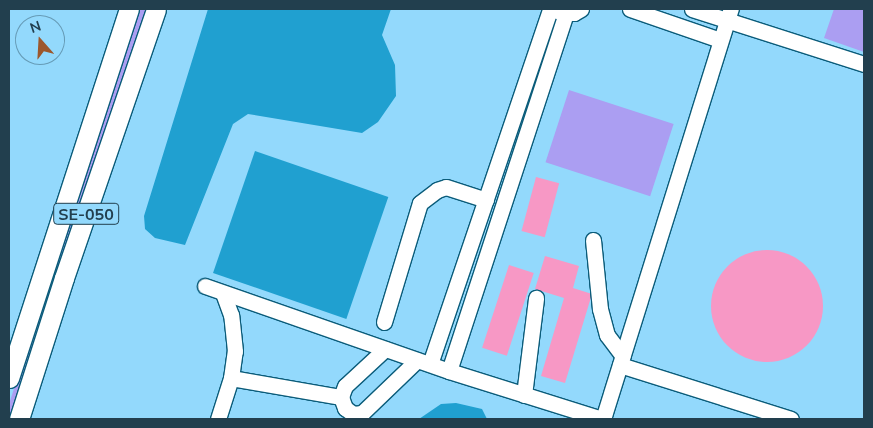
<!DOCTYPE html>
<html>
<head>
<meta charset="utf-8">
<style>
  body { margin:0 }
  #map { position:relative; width:873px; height:428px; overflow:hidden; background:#93d9fc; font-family:Mulish,sans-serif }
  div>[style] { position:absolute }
  .green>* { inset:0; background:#ab9ef2; transform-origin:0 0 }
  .water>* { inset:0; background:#20a0d0; transform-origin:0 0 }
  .building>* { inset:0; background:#f798c5; transform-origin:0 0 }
  .round { border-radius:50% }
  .roads { filter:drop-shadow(1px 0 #0b5c7a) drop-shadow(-1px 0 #0b5c7a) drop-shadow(0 1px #0b5c7a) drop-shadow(0 -1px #0b5c7a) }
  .minor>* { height:15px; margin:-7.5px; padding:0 7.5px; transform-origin:7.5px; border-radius:7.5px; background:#fff }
  .major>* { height:19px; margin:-9.5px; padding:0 9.5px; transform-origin:9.5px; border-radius:9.5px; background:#fff }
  span { translate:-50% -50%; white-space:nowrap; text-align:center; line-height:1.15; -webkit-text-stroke:4.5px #93d9fc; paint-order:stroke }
  .shield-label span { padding:1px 4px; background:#93d9fc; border:1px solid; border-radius:4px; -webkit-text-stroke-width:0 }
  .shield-label { font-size:16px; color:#223f4e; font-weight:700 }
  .frame { position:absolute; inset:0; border:10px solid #223f4e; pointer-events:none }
  .north { position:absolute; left:15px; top:15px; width:50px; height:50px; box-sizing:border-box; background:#93d9fc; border:1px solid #669bb6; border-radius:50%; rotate:341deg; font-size:14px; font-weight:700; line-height:20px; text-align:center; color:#223f4e }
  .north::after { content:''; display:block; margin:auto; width:18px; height:22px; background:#9c572c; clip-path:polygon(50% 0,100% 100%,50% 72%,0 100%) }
</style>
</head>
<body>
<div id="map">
  <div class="green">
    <i style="clip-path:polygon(137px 9px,149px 9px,15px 419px,9px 419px,9px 404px)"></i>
    <i style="clip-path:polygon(834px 9px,864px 9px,864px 52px,824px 38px)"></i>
    <i style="left:569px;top:90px;width:110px;height:76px;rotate:18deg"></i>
  </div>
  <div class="water">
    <i style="clip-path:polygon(208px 9px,391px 9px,382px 35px,395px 65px,396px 96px,378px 122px,362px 133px,248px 114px,233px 124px,185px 245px,155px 238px,145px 229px,144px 216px)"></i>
    <i style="left:255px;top:151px;width:141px;height:129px;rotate:19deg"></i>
    <i style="clip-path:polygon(456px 403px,482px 409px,487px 419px,419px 419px,441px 404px)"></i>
  </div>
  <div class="building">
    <i style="left:536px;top:177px;width:24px;height:56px;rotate:15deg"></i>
    <i class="round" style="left:711px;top:250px;width:112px;height:112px"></i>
    <i style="clip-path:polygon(545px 256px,579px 266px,573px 288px,592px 294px,565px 383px,541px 376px,564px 298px,535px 289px)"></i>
    <i style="left:509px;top:265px;width:26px;height:87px;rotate:18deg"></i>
  </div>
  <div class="roads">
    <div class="minor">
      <i style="left:630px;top:9px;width:95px;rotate:19deg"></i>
      <i style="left:692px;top:9px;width:181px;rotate:17.7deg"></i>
      <i style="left:557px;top:11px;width:17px;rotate:7deg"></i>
      <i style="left:574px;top:13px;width:8px;rotate:-30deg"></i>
      <i style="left:593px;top:240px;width:69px;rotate:84.2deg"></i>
      <i style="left:600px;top:309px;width:27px;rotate:75deg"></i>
      <i style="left:607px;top:335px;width:26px;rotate:53deg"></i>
      <i style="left:205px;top:286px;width:258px;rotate:19.2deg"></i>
      <i style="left:449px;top:371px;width:160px;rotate:17.4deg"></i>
      <i style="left:384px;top:322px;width:124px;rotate:-73.2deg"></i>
      <i style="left:420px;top:203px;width:21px;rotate:-37deg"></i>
      <i style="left:437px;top:190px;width:9px;rotate:-18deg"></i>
      <i style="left:446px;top:187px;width:42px;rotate:18deg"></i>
      <i style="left:385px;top:349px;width:54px;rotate:137.2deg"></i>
      <i style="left:345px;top:386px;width:12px;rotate:110deg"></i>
      <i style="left:341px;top:397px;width:12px;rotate:70deg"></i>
      <i style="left:345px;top:408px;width:10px;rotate:37deg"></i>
      <i style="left:353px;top:414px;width:9px;rotate:-6deg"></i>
      <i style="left:362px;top:413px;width:76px;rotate:-43.9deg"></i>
      <i style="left:430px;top:364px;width:375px;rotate:-71.3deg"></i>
      <i style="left:620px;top:365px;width:179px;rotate:17.5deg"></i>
      <i style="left:449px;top:371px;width:376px;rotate:-71.9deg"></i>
      <i style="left:231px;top:378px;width:112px;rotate:9.8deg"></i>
      <i style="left:524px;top:395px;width:98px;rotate:-82.9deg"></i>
      <i style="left:218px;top:419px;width:43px;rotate:-72.4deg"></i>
      <i style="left:231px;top:378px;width:27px;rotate:-82deg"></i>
      <i style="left:235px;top:351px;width:36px;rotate:-96deg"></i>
      <i style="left:231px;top:315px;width:23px;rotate:-110deg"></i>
      <i style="left:603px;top:419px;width:430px;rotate:-72.7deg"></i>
    </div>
    <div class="major">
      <i style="left:9px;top:378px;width:388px;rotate:-72deg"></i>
      <i style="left:19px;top:419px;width:148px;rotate:-72.3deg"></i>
      <i style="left:64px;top:278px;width:284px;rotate:-71.1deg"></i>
    </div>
  </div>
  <div class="shield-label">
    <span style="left:86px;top:214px">SE-050</span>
  </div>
  <div class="frame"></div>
  <div class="north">N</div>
</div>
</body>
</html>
